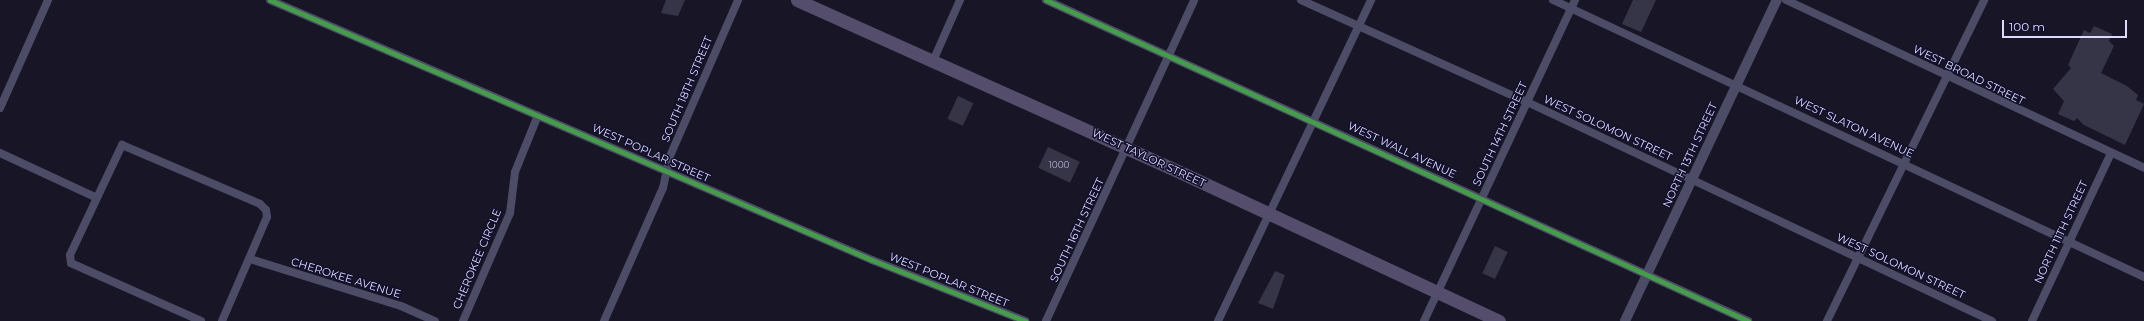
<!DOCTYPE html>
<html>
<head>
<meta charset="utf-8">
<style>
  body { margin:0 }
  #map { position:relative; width:2144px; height:321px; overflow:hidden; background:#181626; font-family:Montserrat,sans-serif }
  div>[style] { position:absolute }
  .building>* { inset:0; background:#363447; transform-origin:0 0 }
  .minor>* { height:8px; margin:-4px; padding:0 4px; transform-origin:4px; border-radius:4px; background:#4c4c67 }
  .tertiary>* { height:10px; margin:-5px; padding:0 5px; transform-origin:5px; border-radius:5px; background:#4c4c67 }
  .primary>* { height:13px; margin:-6.5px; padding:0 6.5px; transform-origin:6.5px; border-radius:6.5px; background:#544d6c }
  .cycleway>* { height:5px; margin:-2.5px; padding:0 2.5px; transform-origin:2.5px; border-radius:2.5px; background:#469c4c }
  span { translate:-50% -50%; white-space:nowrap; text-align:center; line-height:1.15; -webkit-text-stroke:3px #12102c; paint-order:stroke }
  .number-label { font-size:9px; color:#b2b1d1 }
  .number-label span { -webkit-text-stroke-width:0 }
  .street-label { font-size:11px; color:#dcdbff }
  .scale { position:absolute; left:2002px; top:20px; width:125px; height:18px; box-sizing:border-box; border:2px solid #dcdbff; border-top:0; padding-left:5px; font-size:12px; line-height:14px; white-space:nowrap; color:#dcdbff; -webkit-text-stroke:3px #12102c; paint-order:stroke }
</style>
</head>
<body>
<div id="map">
  <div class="building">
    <i style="clip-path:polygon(666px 0,685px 0,678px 16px,661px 13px)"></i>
    <i style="clip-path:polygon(1633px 0,1656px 0,1641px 32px,1622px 24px)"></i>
    <i style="clip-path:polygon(2094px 26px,2112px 34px,2109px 41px,2114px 46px,2101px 73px,2127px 86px,2138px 95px,2136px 100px,2144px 104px,2125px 145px,2084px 125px,2077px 118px,2074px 121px,2058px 114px,2064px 101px,2053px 89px,2071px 68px,2068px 65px,2084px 30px,2090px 33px)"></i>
    <i style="left:958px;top:96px;width:17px;height:25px;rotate:25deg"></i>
    <i style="left:1048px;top:147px;width:35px;height:23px;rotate:25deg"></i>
    <i style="left:1495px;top:246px;width:14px;height:30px;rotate:25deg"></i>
    <i style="clip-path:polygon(1275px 271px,1285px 275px,1273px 309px,1258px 303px)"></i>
  </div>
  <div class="minor">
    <i style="left:270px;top:0;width:656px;rotate:23.36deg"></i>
    <i style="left:872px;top:260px;width:165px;rotate:21.7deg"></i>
    <i style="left:1046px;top:0;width:772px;rotate:24.57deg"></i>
    <i style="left:1301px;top:0;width:248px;rotate:24.3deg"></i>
    <i style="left:1527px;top:102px;width:514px;rotate:25.22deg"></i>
    <i style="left:1553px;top:0;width:653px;rotate:25.11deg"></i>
    <i style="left:1786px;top:0;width:395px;rotate:25.1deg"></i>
    <i style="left:933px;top:61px;width:67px;rotate:-66.1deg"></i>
    <i style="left:0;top:108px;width:118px;rotate:-66deg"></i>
    <i style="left:0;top:153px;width:105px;rotate:24.9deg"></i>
    <i style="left:250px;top:259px;width:158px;rotate:17.3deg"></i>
    <i style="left:401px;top:306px;width:37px;rotate:24deg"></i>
    <i style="left:201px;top:321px;width:142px;rotate:-156deg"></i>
    <i style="left:71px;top:263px;width:8px;rotate:-97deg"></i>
    <i style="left:70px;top:255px;width:122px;rotate:-64.7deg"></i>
    <i style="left:122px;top:145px;width:150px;rotate:23.1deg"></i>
    <i style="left:260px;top:204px;width:8px;rotate:45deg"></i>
    <i style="left:266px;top:210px;width:7px;rotate:82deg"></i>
    <i style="left:267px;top:217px;width:113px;rotate:113.4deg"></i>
    <i style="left:463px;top:321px;width:118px;rotate:-66.5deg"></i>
    <i style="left:510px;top:213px;width:41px;rotate:-83deg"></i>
    <i style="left:515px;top:172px;width:61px;rotate:-68deg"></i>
    <i style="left:604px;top:321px;width:145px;rotate:-66.1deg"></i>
    <i style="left:663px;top:188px;width:33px;rotate:-78deg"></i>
    <i style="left:670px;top:156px;width:170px;rotate:-66.4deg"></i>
    <i style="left:1046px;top:321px;width:353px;rotate:-65.2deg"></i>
    <i style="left:1218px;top:321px;width:356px;rotate:-64.5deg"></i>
    <i style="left:1424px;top:321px;width:355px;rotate:-64.8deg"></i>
    <i style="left:1827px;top:321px;width:357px;rotate:-63.9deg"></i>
    <i style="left:2032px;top:321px;width:186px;rotate:-64.8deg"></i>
  </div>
  <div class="tertiary">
    <i style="left:1625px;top:321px;width:355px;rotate:-64.7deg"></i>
  </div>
  <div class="primary">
    <i style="left:797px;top:0;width:408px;rotate:24.2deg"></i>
    <i style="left:1169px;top:167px;width:364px;rotate:25deg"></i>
  </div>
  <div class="cycleway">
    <i style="left:270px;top:0;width:656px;rotate:23.36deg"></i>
    <i style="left:872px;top:260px;width:165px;rotate:21.7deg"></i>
    <i style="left:1046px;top:0;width:772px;rotate:24.57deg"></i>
  </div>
  <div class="number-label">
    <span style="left:1059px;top:165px">1000</span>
  </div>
  <div class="street-label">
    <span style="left:1969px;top:75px;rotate:26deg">WEST BROAD STREET</span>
    <span style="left:687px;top:89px;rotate:-67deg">SOUTH 18TH STREET</span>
    <span style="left:1854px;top:127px;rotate:25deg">WEST SLATON AVENUE</span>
    <span style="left:1608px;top:128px;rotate:25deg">WEST SOLOMON STREET</span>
    <span style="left:1500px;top:134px;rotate:-65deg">SOUTH 14TH STREET</span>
    <span style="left:1402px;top:150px;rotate:25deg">WEST WALL AVENUE</span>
    <span style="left:651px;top:153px;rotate:24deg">WEST POPLAR STREET</span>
    <span style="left:1690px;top:155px;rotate:-65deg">NORTH 13TH STREET</span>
    <span style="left:1149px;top:158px;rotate:25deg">WEST TAYLOR STREET</span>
    <span style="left:1077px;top:230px;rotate:-65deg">SOUTH 16TH STREET</span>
    <span style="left:2061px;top:232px;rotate:-65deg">NORTH 11TH STREET</span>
    <span style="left:477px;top:259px;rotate:-67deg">CHEROKEE CIRCLE</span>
    <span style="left:1901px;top:266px;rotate:25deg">WEST SOLOMON STREET</span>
    <span style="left:346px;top:278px;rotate:17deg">CHEROKEE AVENUE</span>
    <span style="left:949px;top:280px;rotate:22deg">WEST POPLAR STREET</span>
  </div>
  <div class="scale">100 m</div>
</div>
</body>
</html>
